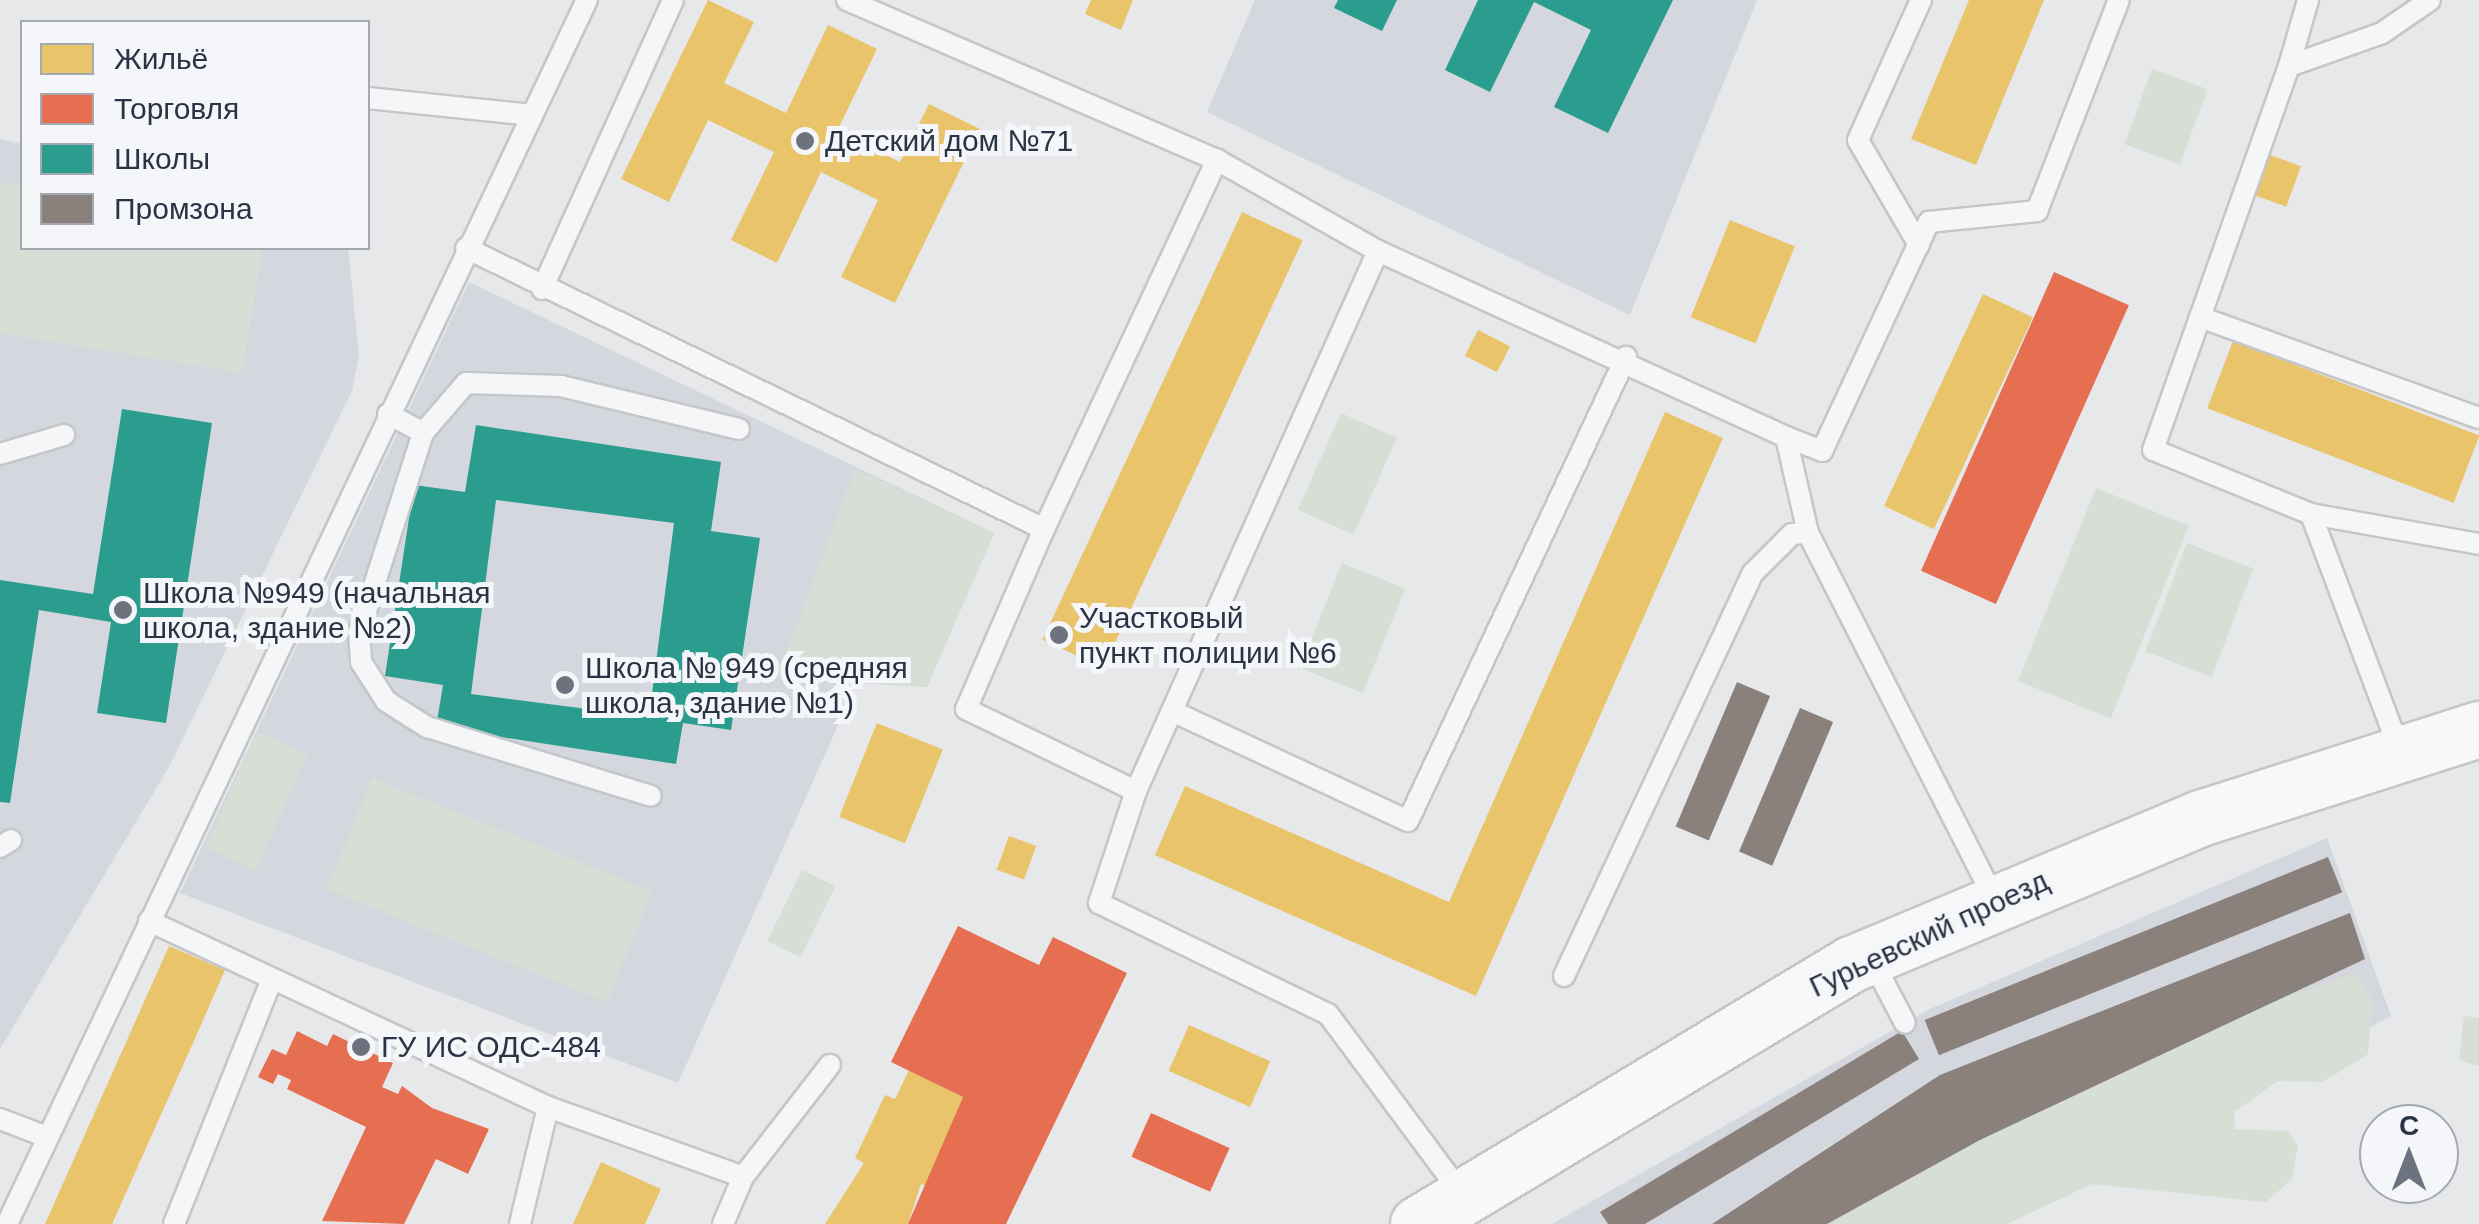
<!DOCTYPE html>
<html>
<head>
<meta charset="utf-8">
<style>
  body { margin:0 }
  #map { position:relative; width:2479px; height:1224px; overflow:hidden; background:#e6e8ea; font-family:Arial,sans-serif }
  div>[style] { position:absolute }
  .built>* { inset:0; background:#d4d7dd }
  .green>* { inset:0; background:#d6ded6; transform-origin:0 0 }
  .homes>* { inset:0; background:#e9c46a; transform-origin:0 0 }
  .shops>* { inset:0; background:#e76f51; transform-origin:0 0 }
  .schools>* { inset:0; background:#2a9d8f }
  .industry>* { inset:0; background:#8a817c; transform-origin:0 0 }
  .roads { filter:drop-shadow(2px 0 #c4c6c8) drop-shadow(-2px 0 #c4c6c8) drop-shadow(0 2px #c4c6c8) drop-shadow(0 -2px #c4c6c8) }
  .lane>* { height:20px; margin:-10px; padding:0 10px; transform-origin:10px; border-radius:10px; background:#f5f6f7 }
  .secondary>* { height:55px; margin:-27.5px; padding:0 27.5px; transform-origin:27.5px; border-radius:27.5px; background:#f8f8f8 }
  .dots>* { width:28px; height:28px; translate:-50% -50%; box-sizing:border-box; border:5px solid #f4f6f9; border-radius:50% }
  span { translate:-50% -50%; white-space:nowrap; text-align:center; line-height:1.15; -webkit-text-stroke:10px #f4f6f9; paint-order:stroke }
  .poi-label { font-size:30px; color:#2b3445 }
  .left { translate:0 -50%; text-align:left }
  .street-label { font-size:30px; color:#2b3445 }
  .legend { position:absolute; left:20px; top:20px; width:350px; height:230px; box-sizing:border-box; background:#f4f6f9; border:2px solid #a4a8b1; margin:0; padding:12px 18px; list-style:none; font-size:30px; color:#2b3445 }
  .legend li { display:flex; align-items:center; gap:20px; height:50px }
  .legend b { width:50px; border:2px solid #a4a8b1 }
  .north { position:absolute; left:2359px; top:1104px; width:100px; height:100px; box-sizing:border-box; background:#f4f6f9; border:2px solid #a4a8b1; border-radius:50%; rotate:0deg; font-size:28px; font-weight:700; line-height:40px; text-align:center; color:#2b3445 }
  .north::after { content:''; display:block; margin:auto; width:35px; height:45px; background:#6c737f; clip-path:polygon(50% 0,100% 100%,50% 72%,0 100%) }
</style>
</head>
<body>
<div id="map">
  <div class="built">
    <i style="clip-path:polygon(1255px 0,1757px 0,1630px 315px,1207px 112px)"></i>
    <i style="clip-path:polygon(0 139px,22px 144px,22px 248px,348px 248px,359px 355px,352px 391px,169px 767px,0 1049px)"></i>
    <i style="clip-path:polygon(469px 282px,994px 533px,927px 687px,857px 683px,678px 1083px,180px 893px)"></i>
    <i style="clip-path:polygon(2327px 838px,2391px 1016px,2297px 1067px,1847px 1224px,1552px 1224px,1930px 1009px)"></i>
  </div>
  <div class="green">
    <i style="left:2152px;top:69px;width:59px;height:80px;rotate:20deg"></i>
    <i style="clip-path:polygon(0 182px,22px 185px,22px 248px,263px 248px,242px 373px,0 333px)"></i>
    <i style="left:1341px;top:413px;width:61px;height:106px;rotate:24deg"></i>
    <i style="clip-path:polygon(855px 469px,994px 533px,927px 687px,857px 682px,787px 651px)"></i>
    <i style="left:2096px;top:488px;width:100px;height:208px;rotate:22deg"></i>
    <i style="left:2187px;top:543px;width:71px;height:116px;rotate:21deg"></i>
    <i style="left:1342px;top:563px;width:68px;height:113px;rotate:22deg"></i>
    <i style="left:257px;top:732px;width:55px;height:127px;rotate:24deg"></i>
    <i style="left:372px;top:778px;width:302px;height:120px;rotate:22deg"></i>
    <i style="left:802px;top:870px;width:37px;height:79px;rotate:26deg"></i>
    <i style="clip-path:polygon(2356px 973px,2373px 1001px,2368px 1054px,2323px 1082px,2278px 1081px,2234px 1112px,2235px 1129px,2288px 1131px,2298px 1145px,2292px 1179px,2266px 1202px,2092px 1184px,2007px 1224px,1723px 1224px,1816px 1180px,1824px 1146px,1911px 1127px)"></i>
    <i style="clip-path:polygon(2464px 1016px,2479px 1018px,2479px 1066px,2459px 1060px)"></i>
  </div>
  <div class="homes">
    <i style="clip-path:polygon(708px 0,754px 22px,724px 83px,786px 113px,828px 25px,877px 49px,837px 131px,900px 162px,929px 104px,980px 129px,895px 303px,841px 277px,878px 200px,821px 172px,777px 263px,731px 240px,774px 152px,708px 120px,669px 202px,621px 179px)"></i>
    <i style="clip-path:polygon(1091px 0,1133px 0,1121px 30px,1085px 14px)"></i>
    <i style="clip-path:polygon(1969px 0,2044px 0,1976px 165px,1911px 139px)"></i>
    <i style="left:2270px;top:155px;width:33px;height:43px;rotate:20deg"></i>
    <i style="left:1242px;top:212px;width:67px;height:472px;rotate:25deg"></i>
    <i style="left:1730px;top:220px;width:70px;height:105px;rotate:22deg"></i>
    <i style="left:1983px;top:294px;width:55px;height:234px;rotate:25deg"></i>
    <i style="left:1478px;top:330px;width:36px;height:29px;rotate:27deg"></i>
    <i style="left:2233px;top:341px;width:264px;height:72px;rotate:21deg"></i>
    <i style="clip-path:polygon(1665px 412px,1723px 438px,1476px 996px,1155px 855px,1185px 786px,1449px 902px)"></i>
    <i style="left:877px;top:723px;width:71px;height:101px;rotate:22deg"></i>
    <i style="left:1009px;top:836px;width:29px;height:36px;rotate:20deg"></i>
    <i style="clip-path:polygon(169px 946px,225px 970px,193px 1043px,112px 1224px,45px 1224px)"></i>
    <i style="left:1189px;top:1025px;width:89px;height:50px;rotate:24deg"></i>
    <i style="clip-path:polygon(909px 1070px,963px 1097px,928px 1187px,921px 1184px,908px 1224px,825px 1224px,864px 1163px,855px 1158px,885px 1095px,895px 1099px)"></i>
    <i style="clip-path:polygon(601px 1162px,661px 1189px,645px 1224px,573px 1224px)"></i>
  </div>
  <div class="shops">
    <i style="left:2054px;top:272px;width:82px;height:327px;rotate:24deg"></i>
    <i style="clip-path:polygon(958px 926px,1039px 965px,1053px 937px,1127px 973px,1006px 1224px,908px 1224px,963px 1097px,891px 1062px)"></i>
    <i style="clip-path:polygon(297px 1031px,327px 1046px,333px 1034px,393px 1063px,382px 1087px,398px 1094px,402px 1086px,432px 1108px,489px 1129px,468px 1174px,436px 1159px,404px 1224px,322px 1221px,366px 1127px,287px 1089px,291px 1080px,278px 1074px,273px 1084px,258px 1077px,272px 1049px,286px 1055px)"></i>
    <i style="left:1151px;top:1113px;width:86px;height:48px;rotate:24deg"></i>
  </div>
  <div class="schools">
    <i style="clip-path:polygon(1338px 0,1397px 0,1382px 31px,1334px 8px)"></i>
    <i style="clip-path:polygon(1478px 0,1673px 0,1608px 133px,1554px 107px,1591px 30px,1534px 2px,1490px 92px,1445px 70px)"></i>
    <i style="clip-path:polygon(122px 409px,212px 423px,166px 723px,97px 713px,111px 622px,39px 610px,10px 803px,0 802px,0 580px,93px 594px)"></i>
    <i style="clip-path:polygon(evenodd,476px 425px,721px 462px,711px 531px,760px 538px,731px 730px,683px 723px,676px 764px,436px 727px,443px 685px,385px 676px,414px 485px,465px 492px,476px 425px,496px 500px,674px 523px,649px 717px,471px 694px,496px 500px)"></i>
  </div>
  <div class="industry">
    <i style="left:1737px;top:682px;width:36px;height:157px;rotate:23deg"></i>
    <i style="left:1800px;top:708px;width:36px;height:156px;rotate:23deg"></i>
    <i style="left:2328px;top:857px;width:38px;height:435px;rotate:68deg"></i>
    <i style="clip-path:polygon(2350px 913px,2365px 959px,1980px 1140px,1827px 1224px,1712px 1224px,1940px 1075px)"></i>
    <i style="clip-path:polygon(1902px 1031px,1919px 1059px,1645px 1224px,1608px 1224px,1600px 1212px)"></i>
  </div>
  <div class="roads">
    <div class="lane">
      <i style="left:847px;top:0;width:403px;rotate:23.4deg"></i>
      <i style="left:2289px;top:66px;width:69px;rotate:-73.9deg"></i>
      <i style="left:368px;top:98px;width:165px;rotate:5.9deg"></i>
      <i style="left:1919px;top:245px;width:121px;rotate:-120.2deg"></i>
      <i style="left:1858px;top:140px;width:154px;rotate:-65.8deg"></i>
      <i style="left:466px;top:248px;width:643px;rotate:25.93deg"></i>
      <i style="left:1044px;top:529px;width:196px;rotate:113.4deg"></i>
      <i style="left:966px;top:709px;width:189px;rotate:25.8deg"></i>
      <i style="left:1136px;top:791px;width:118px;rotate:108.3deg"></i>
      <i style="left:1099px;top:903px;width:254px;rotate:25.9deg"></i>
      <i style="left:1328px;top:1014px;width:223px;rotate:53.4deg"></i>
      <i style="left:542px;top:289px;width:317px;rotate:-65.6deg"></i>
      <i style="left:2200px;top:317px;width:297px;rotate:19.9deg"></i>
      <i style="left:388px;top:414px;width:40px;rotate:28deg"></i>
      <i style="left:423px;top:433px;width:209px;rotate:107.8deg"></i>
      <i style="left:359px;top:632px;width:30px;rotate:86deg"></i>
      <i style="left:361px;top:662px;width:46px;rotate:57.3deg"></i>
      <i style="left:386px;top:701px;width:49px;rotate:32.4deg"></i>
      <i style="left:427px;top:727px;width:234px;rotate:17.1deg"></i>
      <i style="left:423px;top:433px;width:66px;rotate:-49.3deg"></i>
      <i style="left:466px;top:383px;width:95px;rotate:1.8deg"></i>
      <i style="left:561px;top:386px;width:183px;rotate:13.6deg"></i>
      <i style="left:1786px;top:437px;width:39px;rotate:21deg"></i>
      <i style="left:1822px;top:451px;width:253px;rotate:-65deg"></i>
      <i style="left:1929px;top:222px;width:109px;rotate:-5.8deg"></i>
      <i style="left:2037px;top:211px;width:226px;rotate:-68.8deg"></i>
      <i style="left:0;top:454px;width:67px;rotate:-16.5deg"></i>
      <i style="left:2311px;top:514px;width:171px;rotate:10.1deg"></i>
      <i style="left:1044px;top:529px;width:408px;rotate:-64.9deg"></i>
      <i style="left:1217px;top:160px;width:185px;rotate:29.5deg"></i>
      <i style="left:1172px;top:711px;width:260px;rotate:25deg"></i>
      <i style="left:1408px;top:821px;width:513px;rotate:-64.83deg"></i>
      <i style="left:2400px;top:751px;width:253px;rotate:-110.6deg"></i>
      <i style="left:2311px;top:514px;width:170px;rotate:-157.9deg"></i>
      <i style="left:2153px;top:450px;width:407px;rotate:-70.5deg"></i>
      <i style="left:2289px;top:66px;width:99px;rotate:-19.5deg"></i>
      <i style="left:2382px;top:33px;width:58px;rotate:-34.5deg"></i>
      <i style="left:1136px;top:791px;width:592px;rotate:-65.86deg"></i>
      <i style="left:1378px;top:251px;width:448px;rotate:24.5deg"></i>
      <i style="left:1786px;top:437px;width:98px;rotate:77.1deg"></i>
      <i style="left:1808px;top:533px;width:410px;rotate:63deg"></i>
      <i style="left:0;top:847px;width:13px;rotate:-32deg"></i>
      <i style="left:149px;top:921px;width:440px;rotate:25deg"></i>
      <i style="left:548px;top:1107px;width:120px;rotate:103.5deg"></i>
      <i style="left:1871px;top:958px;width:73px;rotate:62.4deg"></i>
      <i style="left:1564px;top:976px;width:445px;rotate:-64.9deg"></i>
      <i style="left:1753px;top:573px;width:55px;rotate:-45deg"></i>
      <i style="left:1792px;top:534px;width:16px;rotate:-4deg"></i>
      <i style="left:548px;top:1107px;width:207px;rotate:19.7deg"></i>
      <i style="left:743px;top:1177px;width:51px;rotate:113.1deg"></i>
      <i style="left:0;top:1119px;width:50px;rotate:21deg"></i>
      <i style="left:743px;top:1177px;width:142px;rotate:-52.2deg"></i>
      <i style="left:7px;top:1224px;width:1354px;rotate:-64.65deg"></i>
      <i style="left:174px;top:1224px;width:262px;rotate:-68.2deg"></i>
    </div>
    <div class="secondary">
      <i style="left:1418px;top:1224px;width:505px;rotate:-30.98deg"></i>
      <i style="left:1851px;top:964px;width:378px;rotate:-22.7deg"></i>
      <i style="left:2200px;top:818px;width:293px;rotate:-17.7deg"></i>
    </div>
  </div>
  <div class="dots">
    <i style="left:805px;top:141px;background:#6c737f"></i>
    <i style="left:123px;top:610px;background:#6c737f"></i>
    <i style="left:1059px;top:635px;background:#6c737f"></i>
    <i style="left:565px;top:685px;background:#6c737f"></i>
    <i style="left:361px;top:1047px;background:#6c737f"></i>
  </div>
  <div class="poi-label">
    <span class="left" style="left:825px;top:141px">Детский дом №71</span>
    <span class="left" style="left:143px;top:610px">Школа №949 (начальная<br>школа, здание №2)</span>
    <span class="left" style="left:1079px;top:635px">Участковый<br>пункт полиции №6</span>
    <span class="left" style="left:585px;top:685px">Школа № 949 (средняя<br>школа, здание №1)</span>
    <span class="left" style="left:381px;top:1047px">ГУ ИС ОДС-484</span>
  </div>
  <div class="street-label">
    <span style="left:1929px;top:934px;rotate:-25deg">Гурьевский проезд</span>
  </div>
  <ul class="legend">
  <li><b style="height:28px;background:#e9c46a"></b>Жильё</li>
  <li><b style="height:28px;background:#e76f51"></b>Торговля</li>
  <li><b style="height:28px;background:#2a9d8f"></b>Школы</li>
  <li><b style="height:28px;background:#8a817c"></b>Промзона</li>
  </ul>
  <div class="north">С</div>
</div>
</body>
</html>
